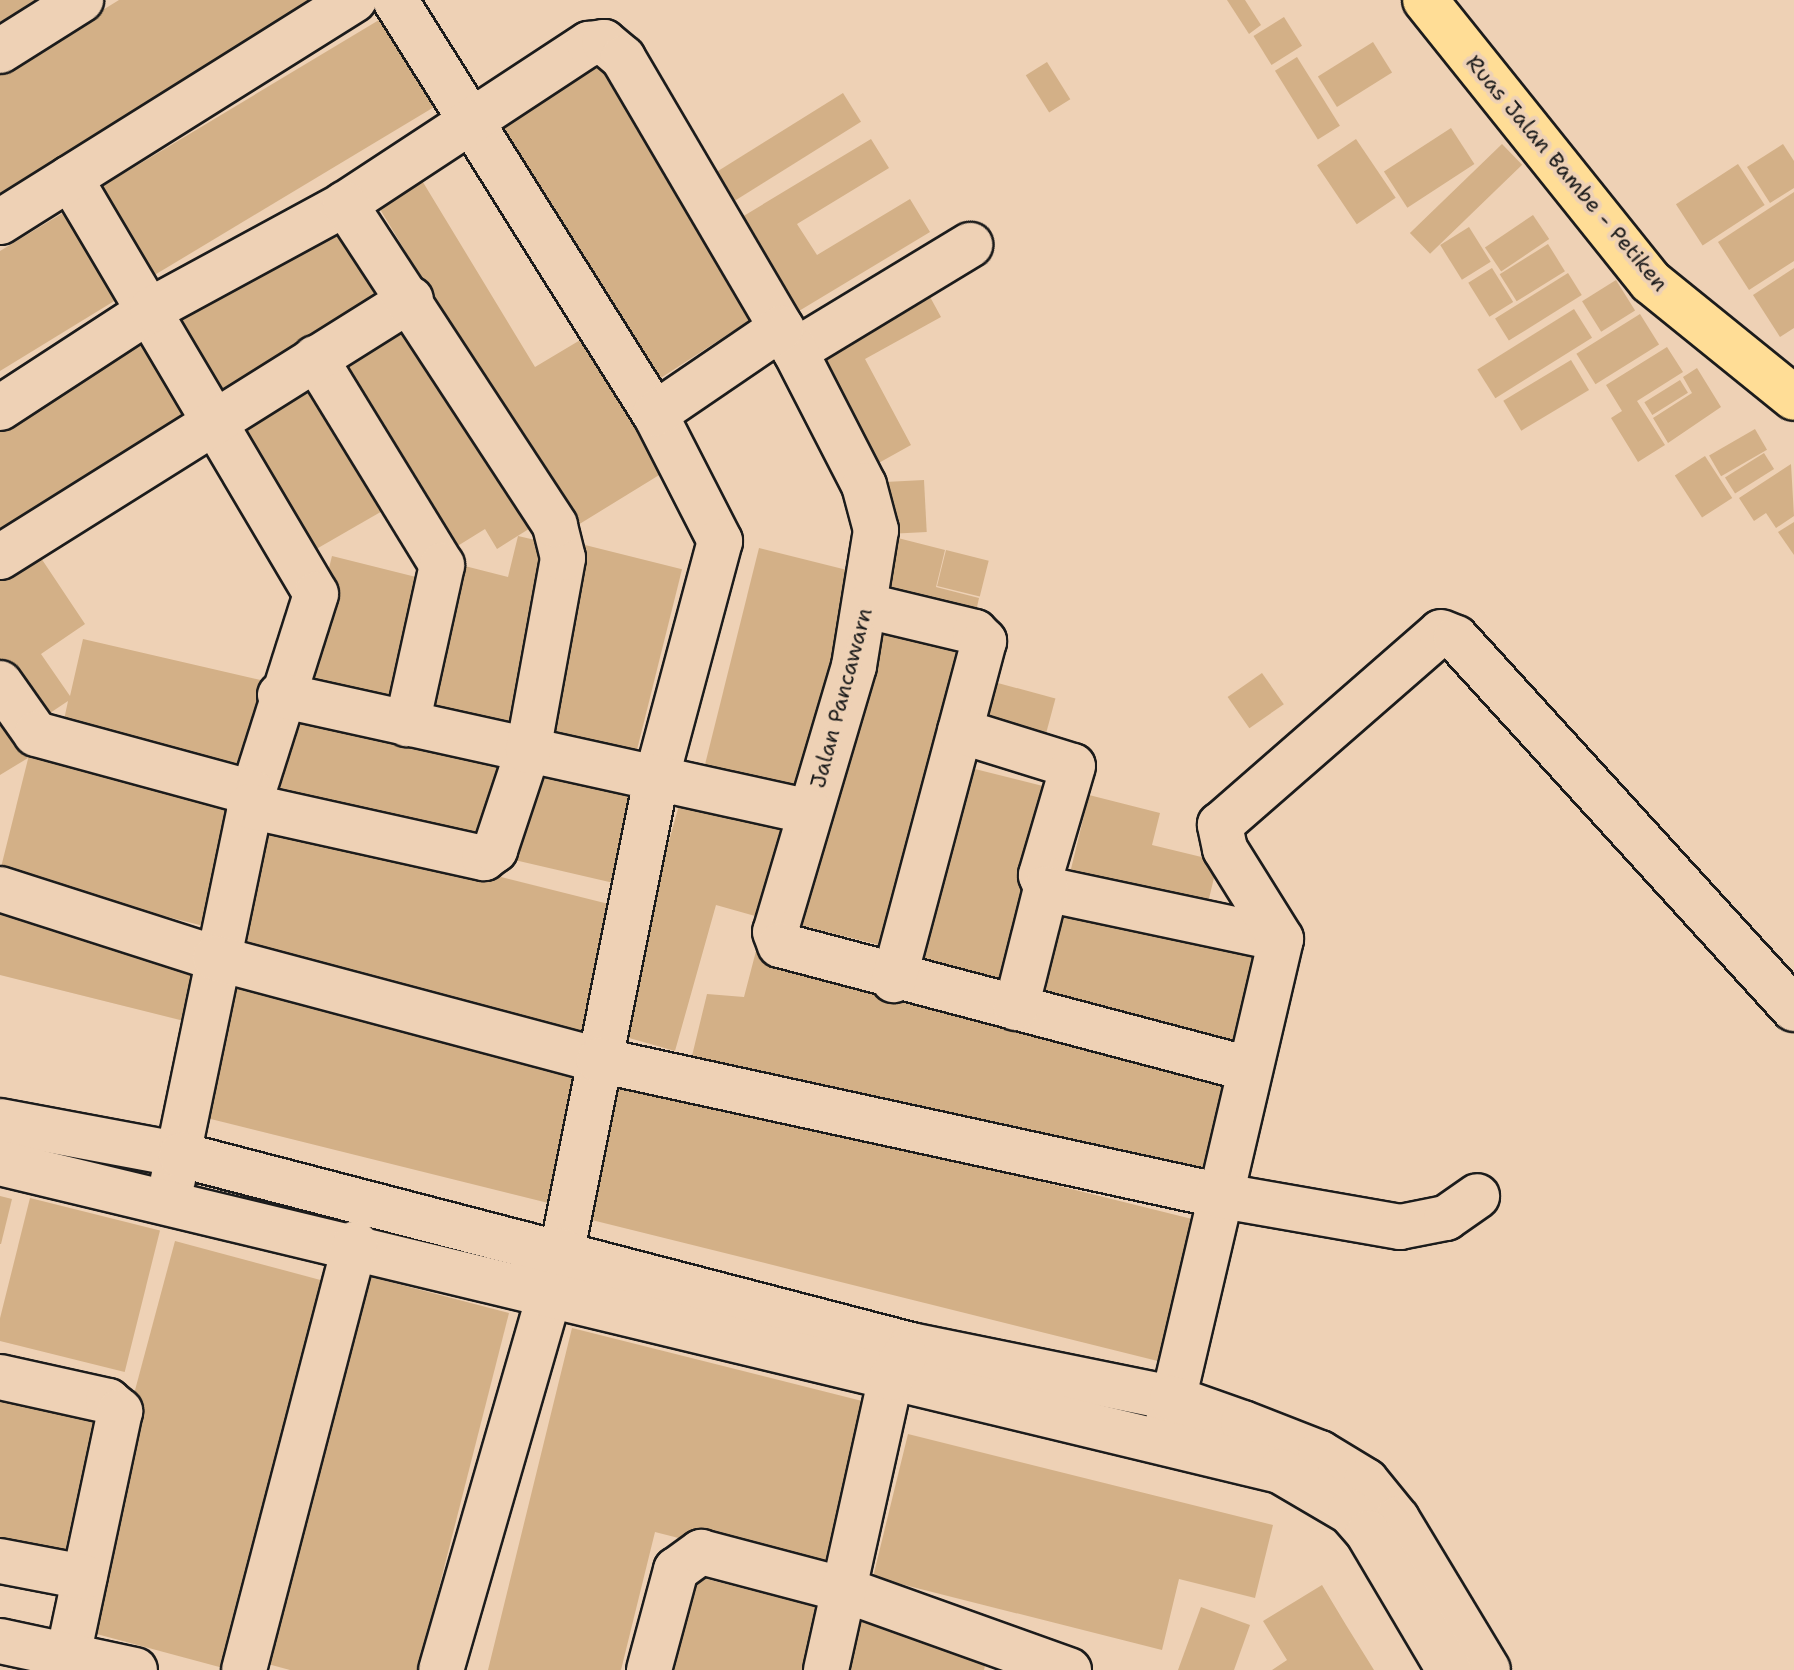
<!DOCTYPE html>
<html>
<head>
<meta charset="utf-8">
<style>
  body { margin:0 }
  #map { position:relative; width:1794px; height:1670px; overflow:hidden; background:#eed1b5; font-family:"Shantell Sans",sans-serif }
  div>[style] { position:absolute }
  .building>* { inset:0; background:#d3b087; transform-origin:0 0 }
  .roads { filter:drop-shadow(2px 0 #1c1c1c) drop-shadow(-2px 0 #1c1c1c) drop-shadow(0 2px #1c1c1c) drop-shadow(0 -2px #1c1c1c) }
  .minor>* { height:44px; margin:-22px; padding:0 22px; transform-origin:22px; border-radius:22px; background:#eed1b5 }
  .major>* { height:44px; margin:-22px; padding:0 22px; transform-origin:22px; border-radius:22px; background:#ffdd96 }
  span { translate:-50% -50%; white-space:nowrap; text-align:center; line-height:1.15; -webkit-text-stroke:8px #eed1b5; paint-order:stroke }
  .street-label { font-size:22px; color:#1c1c1c }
</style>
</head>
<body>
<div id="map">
  <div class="building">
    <i style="clip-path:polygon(0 0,64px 0,0 39px)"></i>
    <i style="clip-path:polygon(119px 0,314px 0,0 193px,0 73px)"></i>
    <i style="clip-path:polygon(1227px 0,1245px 0,1261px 25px,1249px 34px)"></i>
    <i style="left:389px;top:14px;width:103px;height:348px;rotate:59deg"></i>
    <i style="left:1284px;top:17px;width:34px;height:36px;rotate:58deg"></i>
    <i style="left:1373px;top:42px;width:36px;height:65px;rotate:58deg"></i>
    <i style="left:595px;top:51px;width:310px;height:132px;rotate:57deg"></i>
    <i style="left:1297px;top:57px;width:81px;height:26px;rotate:58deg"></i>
    <i style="left:1047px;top:62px;width:44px;height:25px;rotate:58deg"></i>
    <i style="left:843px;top:93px;width:34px;height:162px;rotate:58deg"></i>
    <i style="left:1451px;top:128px;width:43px;height:80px;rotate:57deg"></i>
    <i style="clip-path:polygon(871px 139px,889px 168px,797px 224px,817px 255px,910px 199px,930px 232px,789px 317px,732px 223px)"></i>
    <i style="left:1356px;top:139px;width:71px;height:47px;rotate:56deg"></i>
    <i style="left:1502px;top:144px;width:29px;height:128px;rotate:46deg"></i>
    <i style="clip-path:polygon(1783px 144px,1794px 161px,1794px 188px,1770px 203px,1747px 167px)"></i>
    <i style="left:1738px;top:164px;width:49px;height:74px;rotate:57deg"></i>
    <i style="clip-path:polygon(415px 169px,535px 367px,587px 336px,669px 469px,573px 528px,372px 196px)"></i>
    <i style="clip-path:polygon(1794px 192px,1794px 261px,1749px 290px,1718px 242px)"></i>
    <i style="clip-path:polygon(76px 205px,129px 292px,0 371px,0 251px)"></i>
    <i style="left:1533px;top:215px;width:29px;height:58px;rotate:56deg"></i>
    <i style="left:332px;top:217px;width:102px;height:191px;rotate:58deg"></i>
    <i style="left:1469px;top:227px;width:41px;height:34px;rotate:58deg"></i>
    <i style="left:1548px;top:244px;width:32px;height:57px;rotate:58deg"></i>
    <i style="left:1492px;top:268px;width:40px;height:28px;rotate:58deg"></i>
    <i style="clip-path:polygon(1794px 268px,1794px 328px,1780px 337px,1753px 295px)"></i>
    <i style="left:1568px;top:273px;width:26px;height:86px;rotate:58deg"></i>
    <i style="left:1616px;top:280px;width:36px;height:40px;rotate:58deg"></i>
    <i style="clip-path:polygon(923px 284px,941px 317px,865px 359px,911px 445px,875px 465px,810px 346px)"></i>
    <i style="left:1574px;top:309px;width:34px;height:114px;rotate:58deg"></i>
    <i style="clip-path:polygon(413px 313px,540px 522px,497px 549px,485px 529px,443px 555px,327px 364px)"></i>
    <i style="left:1640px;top:314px;width:36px;height:75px;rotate:58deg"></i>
    <i style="clip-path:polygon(153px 323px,206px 411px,0 537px,0 417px)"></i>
    <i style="clip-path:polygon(1667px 347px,1683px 372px,1637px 401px,1665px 445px,1638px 462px,1611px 418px,1622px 411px,1606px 385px)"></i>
    <i style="left:1571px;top:360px;width:35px;height:79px;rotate:59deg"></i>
    <i style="left:318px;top:368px;width:156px;height:108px;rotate:60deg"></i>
    <i style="clip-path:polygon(1697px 368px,1721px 407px,1668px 443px,1653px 418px,1692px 393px,1683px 377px)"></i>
    <i style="left:1680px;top:380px;width:15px;height:42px;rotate:58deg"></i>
    <i style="left:1755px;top:429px;width:24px;height:53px;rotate:60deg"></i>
    <i style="left:1764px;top:453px;width:19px;height:46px;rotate:58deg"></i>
    <i style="left:1705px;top:456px;width:50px;height:36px;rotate:57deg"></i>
    <i style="clip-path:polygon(1791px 464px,1794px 516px,1776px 528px,1766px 513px,1754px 521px,1739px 498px)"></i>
    <i style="left:924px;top:480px;width:52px;height:39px;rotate:87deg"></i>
    <i style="clip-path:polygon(1794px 522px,1794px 555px,1778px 532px)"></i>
    <i style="clip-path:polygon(518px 536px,561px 546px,513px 741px,416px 717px,453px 563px,508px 577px)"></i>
    <i style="clip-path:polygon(890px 536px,945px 550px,936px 587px,979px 598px,972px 630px,873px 604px)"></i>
    <i style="clip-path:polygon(31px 543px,85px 624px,41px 654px,70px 696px,83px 639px,265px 681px,242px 782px,60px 739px,68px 701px,38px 721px,0 664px,0 563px)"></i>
    <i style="left:585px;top:545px;width:100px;height:201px;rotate:14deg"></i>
    <i style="left:759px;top:548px;width:101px;height:235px;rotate:14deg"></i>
    <i style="left:946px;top:550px;width:44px;height:37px;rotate:14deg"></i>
    <i style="left:332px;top:556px;width:100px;height:127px;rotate:14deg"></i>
    <i style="left:875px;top:611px;width:101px;height:323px;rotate:14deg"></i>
    <i style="left:1262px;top:673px;width:38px;height:42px;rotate:55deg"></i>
    <i style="left:983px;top:679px;width:75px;height:40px;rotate:15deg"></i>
    <i style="left:293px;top:701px;width:221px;height:99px;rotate:13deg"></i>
    <i style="clip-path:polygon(0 713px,28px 758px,0 775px)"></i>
    <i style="left:32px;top:743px;width:212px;height:136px;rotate:14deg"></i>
    <i style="left:955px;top:764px;width:101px;height:201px;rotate:14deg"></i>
    <i style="left:529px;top:767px;width:123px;height:94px;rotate:13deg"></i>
    <i style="clip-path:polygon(1089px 795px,1160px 813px,1152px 845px,1218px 861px,1207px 907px,1070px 873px)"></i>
    <i style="clip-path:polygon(681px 798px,799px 832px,773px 921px,716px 905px,675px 1051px,615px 1034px)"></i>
    <i style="left:252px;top:815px;width:382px;height:146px;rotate:14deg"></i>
    <i style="left:1054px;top:896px;width:227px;height:105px;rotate:14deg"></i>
    <i style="left:0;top:905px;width:220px;height:68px;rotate:14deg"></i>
    <i style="clip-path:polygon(756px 951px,1227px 1068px,1202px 1186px,690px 1064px,707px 994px,744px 997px)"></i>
    <i style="left:225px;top:972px;width:382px;height:146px;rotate:14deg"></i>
    <i style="left:610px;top:1074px;width:604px;height:146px;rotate:14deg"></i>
    <i style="clip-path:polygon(0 1196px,12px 1199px,1px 1244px,0 1244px)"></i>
    <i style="left:30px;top:1198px;width:134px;height:146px;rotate:14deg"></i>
    <i style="left:175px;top:1241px;width:165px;height:400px;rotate:15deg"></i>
    <i style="clip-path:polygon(348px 1271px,509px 1313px,418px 1670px,290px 1670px,249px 1659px)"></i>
    <i style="clip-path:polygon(572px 1328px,874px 1404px,832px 1577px,655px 1532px,621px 1670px,488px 1670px)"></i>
    <i style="clip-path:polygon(0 1389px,105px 1415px,70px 1557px,0 1539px)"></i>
    <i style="clip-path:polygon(908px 1434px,1273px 1525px,1255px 1598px,1179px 1579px,1162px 1650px,873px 1577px)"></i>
    <i style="clip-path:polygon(695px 1576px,824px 1609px,809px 1670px,671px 1670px)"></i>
    <i style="clip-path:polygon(1322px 1585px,1346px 1625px,1374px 1670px,1272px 1670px,1287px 1660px,1263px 1621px)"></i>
    <i style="clip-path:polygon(1201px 1607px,1250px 1625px,1234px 1670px,1178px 1670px)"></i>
    <i style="clip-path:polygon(860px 1618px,989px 1650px,984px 1670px,847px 1670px)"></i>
  </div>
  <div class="roads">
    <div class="minor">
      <i style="left:395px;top:0;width:489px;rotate:57.9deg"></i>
      <i style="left:655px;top:414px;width:143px;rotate:62.9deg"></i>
      <i style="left:720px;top:541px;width:247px;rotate:105deg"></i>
      <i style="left:656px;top:780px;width:480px;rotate:101.3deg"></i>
      <i style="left:562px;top:1251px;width:436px;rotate:106.1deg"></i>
      <i style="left:0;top:51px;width:96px;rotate:-32.2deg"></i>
      <i style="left:70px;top:178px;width:483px;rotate:59.4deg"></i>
      <i style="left:316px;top:594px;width:209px;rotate:107.6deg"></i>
      <i style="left:253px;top:793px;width:396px;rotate:101.7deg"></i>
      <i style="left:0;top:222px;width:418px;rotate:-32.1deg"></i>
      <i style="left:795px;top:351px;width:205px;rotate:-31.2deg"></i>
      <i style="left:315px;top:358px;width:243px;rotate:58.5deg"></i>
      <i style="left:442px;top:565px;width:163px;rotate:102.4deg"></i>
      <i style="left:0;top:408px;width:181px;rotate:-33.1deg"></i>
      <i style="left:152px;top:309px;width:220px;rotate:-28.5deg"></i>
      <i style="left:345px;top:204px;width:292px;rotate:-33.3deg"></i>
      <i style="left:589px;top:44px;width:15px;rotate:-8deg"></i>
      <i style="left:604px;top:42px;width:25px;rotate:40deg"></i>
      <i style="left:623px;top:58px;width:340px;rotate:59.6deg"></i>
      <i style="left:795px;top:351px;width:151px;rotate:62.8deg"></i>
      <i style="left:864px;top:485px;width:47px;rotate:75.1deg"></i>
      <i style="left:876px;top:530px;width:138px;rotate:99.2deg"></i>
      <i style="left:854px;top:666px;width:277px;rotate:106.5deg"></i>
      <i style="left:775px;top:932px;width:14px;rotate:69deg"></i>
      <i style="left:780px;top:945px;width:486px;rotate:14.8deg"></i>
      <i style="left:655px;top:414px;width:153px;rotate:-34.3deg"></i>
      <i style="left:0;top:557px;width:485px;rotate:-32.1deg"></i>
      <i style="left:867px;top:606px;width:111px;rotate:13.5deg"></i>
      <i style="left:975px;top:632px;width:13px;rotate:45deg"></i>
      <i style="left:984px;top:641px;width:351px;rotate:104.9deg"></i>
      <i style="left:0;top:683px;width:62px;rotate:54.8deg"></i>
      <i style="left:36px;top:734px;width:225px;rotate:15.2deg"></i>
      <i style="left:280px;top:695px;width:543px;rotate:12.45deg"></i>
      <i style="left:960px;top:731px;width:118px;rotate:17.2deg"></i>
      <i style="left:1073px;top:766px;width:114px;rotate:106.4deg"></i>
      <i style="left:1041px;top:875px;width:15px;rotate:70deg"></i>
      <i style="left:1046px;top:889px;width:240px;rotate:12deg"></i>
      <i style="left:1281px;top:939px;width:500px;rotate:103.17deg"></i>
      <i style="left:249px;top:806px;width:241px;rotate:12.5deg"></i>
      <i style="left:484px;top:858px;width:14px;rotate:-36deg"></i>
      <i style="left:495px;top:850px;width:104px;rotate:-71.6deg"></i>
      <i style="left:528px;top:751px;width:196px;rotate:-79.7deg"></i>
      <i style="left:563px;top:558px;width:34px;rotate:-104deg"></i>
      <i style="left:555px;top:525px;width:384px;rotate:-123.2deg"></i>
      <i style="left:0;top:889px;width:226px;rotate:17.8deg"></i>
      <i style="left:215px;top:958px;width:397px;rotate:14.9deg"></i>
      <i style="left:599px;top:1060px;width:633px;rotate:12.32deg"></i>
      <i style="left:1217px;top:1195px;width:186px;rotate:9.9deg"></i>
      <i style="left:1400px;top:1227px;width:47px;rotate:-11.1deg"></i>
      <i style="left:1446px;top:1218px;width:38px;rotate:-35deg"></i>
      <i style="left:1281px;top:939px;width:106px;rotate:-121.9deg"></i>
      <i style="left:1225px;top:849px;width:25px;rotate:-102deg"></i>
      <i style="left:1220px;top:825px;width:293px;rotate:-41.1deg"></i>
      <i style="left:1441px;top:632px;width:16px;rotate:22deg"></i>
      <i style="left:1456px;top:638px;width:502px;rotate:47.66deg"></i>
      <i style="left:1016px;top:1008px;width:123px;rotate:-75.9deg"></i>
      <i style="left:0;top:1121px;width:184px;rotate:10.6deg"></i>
      <i style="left:181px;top:1155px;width:754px;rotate:14.59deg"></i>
      <i style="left:911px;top:1345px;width:266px;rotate:11.5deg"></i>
      <i style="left:1172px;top:1398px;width:75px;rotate:19.4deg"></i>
      <i style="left:1243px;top:1423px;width:83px;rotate:21.3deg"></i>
      <i style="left:1320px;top:1453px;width:54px;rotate:31.3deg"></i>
      <i style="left:1366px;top:1481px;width:49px;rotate:50.8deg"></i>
      <i style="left:1397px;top:1519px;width:176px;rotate:58.9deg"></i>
      <i style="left:0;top:1163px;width:1317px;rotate:13.53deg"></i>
      <i style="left:1280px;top:1471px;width:81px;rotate:30.4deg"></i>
      <i style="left:1350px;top:1512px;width:28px;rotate:49deg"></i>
      <i style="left:1368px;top:1533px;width:159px;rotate:59.4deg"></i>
      <i style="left:0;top:1377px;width:111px;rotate:12.5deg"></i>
      <i style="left:108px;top:1401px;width:16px;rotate:40deg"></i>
      <i style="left:120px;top:1411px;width:250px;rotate:102deg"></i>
      <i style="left:0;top:1561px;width:86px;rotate:10.8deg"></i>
      <i style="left:0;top:1641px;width:138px;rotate:12.1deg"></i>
      <i style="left:244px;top:1670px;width:441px;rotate:-75.4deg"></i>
      <i style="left:649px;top:1670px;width:104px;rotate:-74.9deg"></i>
      <i style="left:676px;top:1570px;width:31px;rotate:-36deg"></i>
      <i style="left:701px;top:1552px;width:149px;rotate:14.8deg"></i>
      <i style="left:845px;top:1590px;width:238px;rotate:19.7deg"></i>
      <i style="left:826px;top:1670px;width:299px;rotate:-77.5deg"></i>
      <i style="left:891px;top:1378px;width:27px;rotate:-59deg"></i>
    </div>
    <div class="major">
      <i style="left:1425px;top:0;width:361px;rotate:51.3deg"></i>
      <i style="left:1651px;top:282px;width:184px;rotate:39deg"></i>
    </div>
  </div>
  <div class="street-label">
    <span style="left:1567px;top:173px;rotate:50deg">Ruas Jalan Bambe - Petiken</span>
    <span style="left:841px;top:698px;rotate:-75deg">Jalan Pancawarn</span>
  </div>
</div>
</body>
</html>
